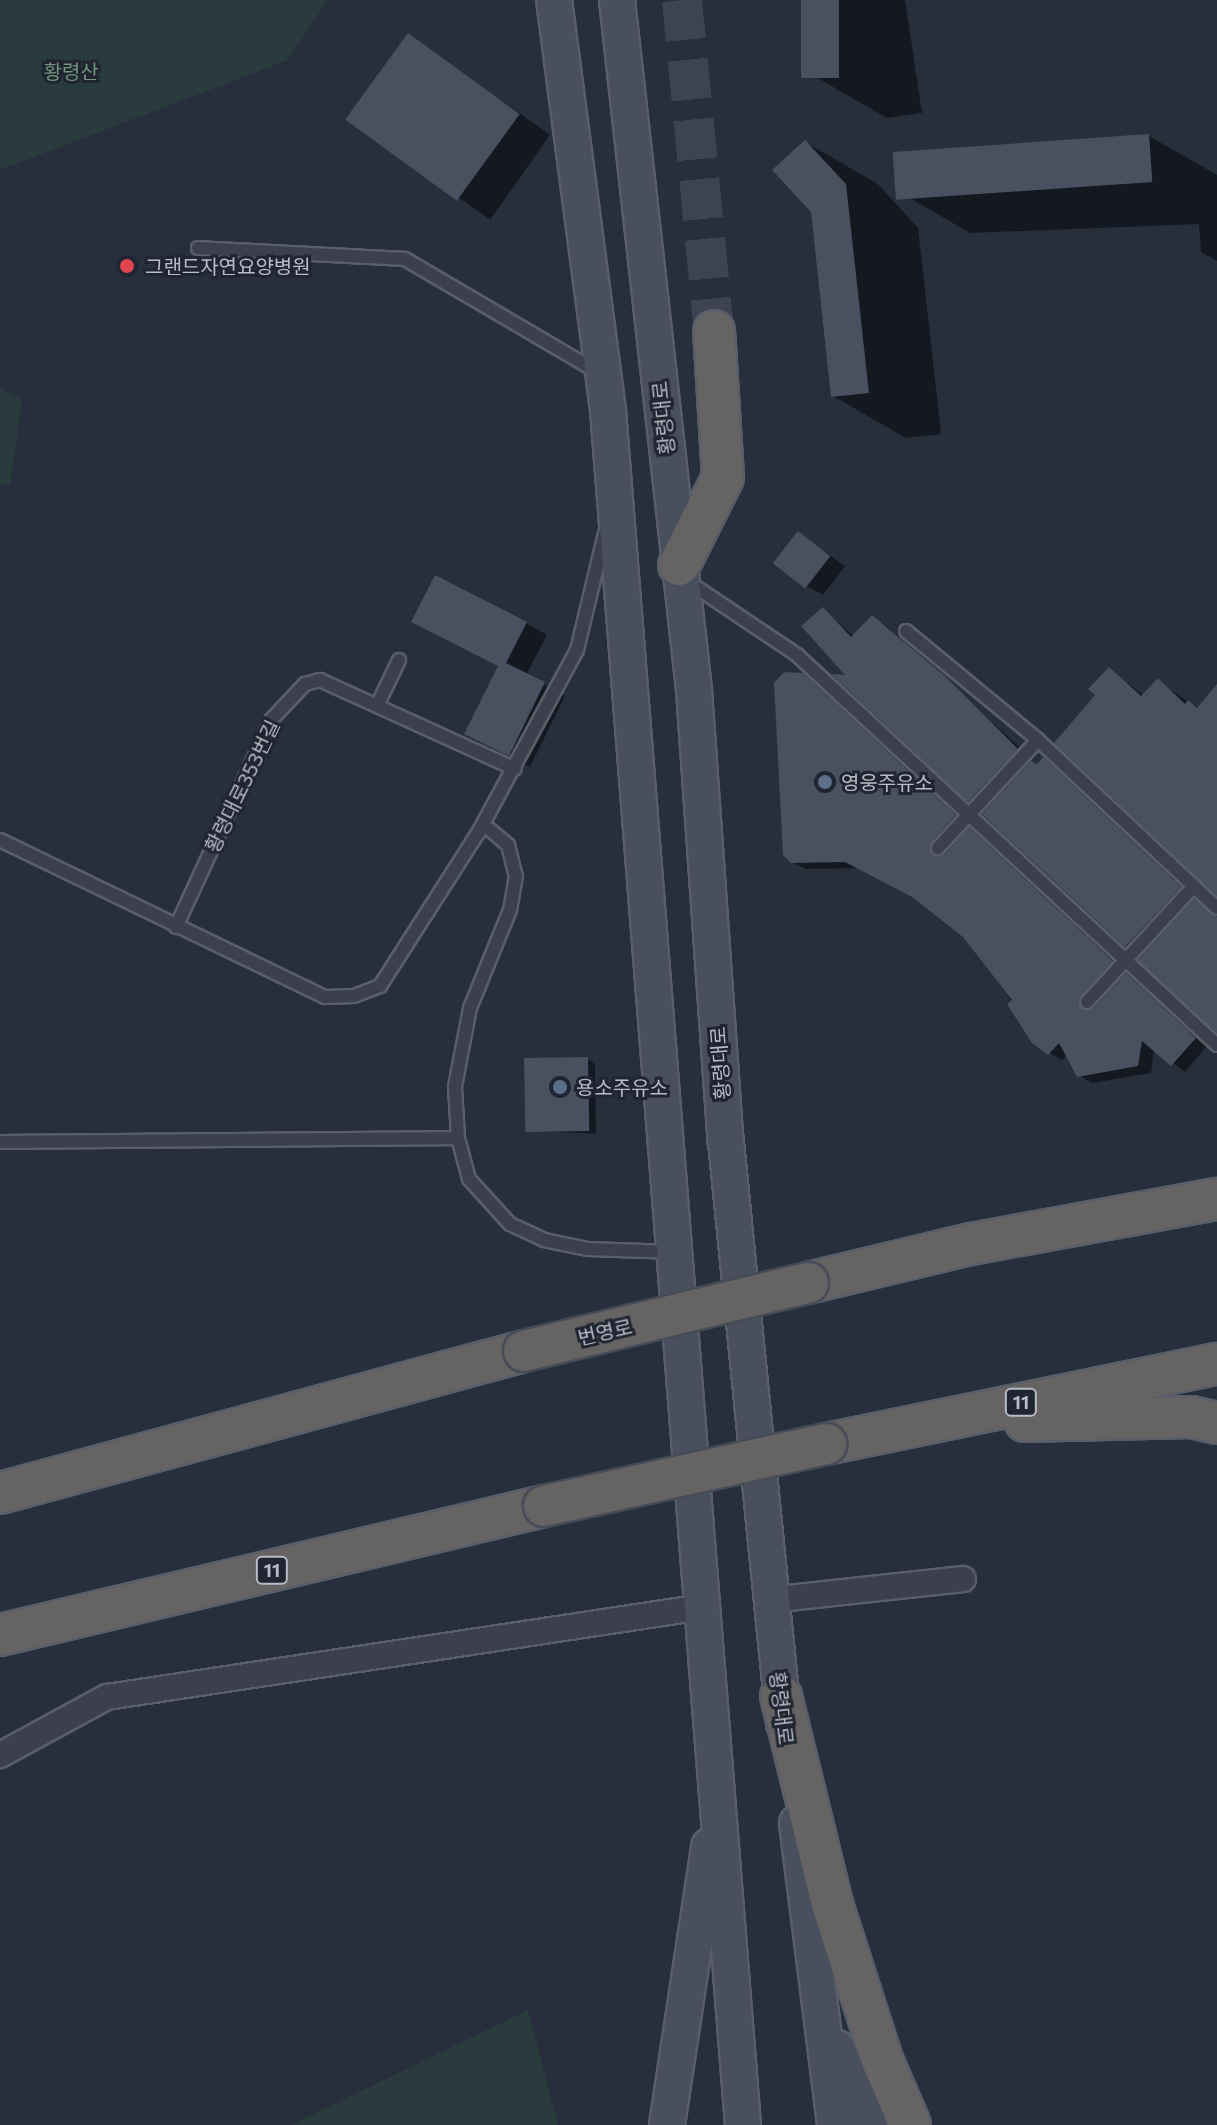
<!DOCTYPE html>
<html>
<head>
<meta charset="utf-8">
<style>
  body { margin:0 }
  #map { position:relative; width:1217px; height:2125px; overflow:hidden; background:#272e3c; font-family:Commissioner,"Noto Sans KR",sans-serif }
  div>[style] { position:absolute }
  .green>* { inset:0; background:#2a3b3e }
  .shadow>* { inset:0; background:#0007; transform-origin:0 0 }
  .building>* { inset:0; background:#495160; transform-origin:0 0 }
  .trunk-tunnel>* { height:40px; margin-top:-20px; transform-origin:0; background:repeating-linear-gradient(90deg,#3d4351 0 40px,transparent 0 60px) }
  .roads { filter:drop-shadow(2px 0 #595e6a) drop-shadow(-2px 0 #595e6a) drop-shadow(0 2px #595e6a) drop-shadow(0 -2px #595e6a) }
  .service>* { height:12px; margin:-6px; padding:0 6px; transform-origin:6px; border-radius:6px; background:#3b404c }
  .minor>* { height:24px; margin:-12px; padding:0 12px; transform-origin:12px; border-radius:12px; background:#3b404c }
  .secondary>* { height:34px; margin:-17px; padding:0 17px; transform-origin:17px; border-radius:17px; background:#494f5f }
  .trunk>* { height:40px; margin:-20px; padding:0 20px; transform-origin:20px; border-radius:20px; background:#656462 }
  .bridges { filter:drop-shadow(2px 0 #464b57) drop-shadow(-2px 0 #464b57) drop-shadow(0 2px #464b57) drop-shadow(0 -2px #464b57) }
  .trunk-bridge>* { height:40px; margin:-20px; padding:0 20px; transform-origin:20px; border-radius:20px; background:#656462 }
  .dots>* { width:22px; height:22px; translate:-50% -50%; box-sizing:border-box; border:4px solid #202531; border-radius:50% }
  span { translate:-50% -50%; white-space:nowrap; text-align:center; line-height:1.15; -webkit-text-stroke:6px #202531; paint-order:stroke }
  .shield-label span { padding:2px 6px; background:#202531; border:2px solid; border-radius:6px; -webkit-text-stroke-width:0 }
  .shield-label { font-size:18px; color:#b7bcc7; font-weight:700 }
  .park-label { font-size:20px; color:#71957d }
  .poi-label { font-size:20px; color:#b7bcc7 }
  .left { translate:0 -50%; text-align:left }
  .street-label { font-size:20px; color:#b7bcc7 }
</style>
</head>
<body>
<div id="map">
  <div class="green">
    <i style="clip-path:polygon(0 0,328px 0,288px 60px,0 170px)"></i>
    <i style="clip-path:polygon(0 388px,22px 400px,10px 486px,0 483px)"></i>
    <i style="clip-path:polygon(528px 2010px,558px 2125px,291px 2125px)"></i>
  </div>
  <div class="shadow">
    <i style="clip-path:polygon(803px 0,905px 0,922px 113px,887px 118px,814px 76px)"></i>
    <i style="left:409px;top:36px;width:172px;height:104px;rotate:35deg"></i>
    <i style="clip-path:polygon(1149px 136px,1217px 175px,1217px 261px,1201px 252px,1199px 224px,970px 233px,896px 190px)"></i>
    <i style="clip-path:polygon(805px 142px,878px 184px,918px 228px,941px 434px,906px 438px,833px 396px)"></i>
    <i style="clip-path:polygon(799px 534px,845px 566px,823px 595px,807px 586px)"></i>
    <i style="clip-path:polygon(823px 609px,854px 637px,872px 617px,884px 624px,1029px 756px,982px 807px,850px 677px)"></i>
    <i style="clip-path:polygon(526px 623px,547px 635px,526px 675px,565px 696px,530px 767px,466px 733px)"></i>
    <i style="clip-path:polygon(1109px 670px,1145px 696px,1158px 681px,1199px 709px,1217px 694px,1217px 894px,1098px 695px)"></i>
    <i style="clip-path:polygon(802px 675px,968px 823px,943px 850px,944px 858px,970px 830px,982px 837px,1124px 969px,1092px 1004px,1093px 1012px,1126px 975px,1207px 1046px,1185px 1072px,1154px 1049px,1151px 1073px,1092px 1083px,1078px 1075px,1068px 1054px,1062px 1060px,1049px 1053px,965px 936px,916px 898px,859px 868px,806px 869px,792px 862px)"></i>
    <i style="left:1043px;top:759px;width:196px;height:81px;rotate:43deg"></i>
    <i style="clip-path:polygon(587px 1059px,595px 1064px,596px 1134px,527px 1130px)"></i>
  </div>
  <div class="building">
    <i style="left:801px;top:0;width:38px;height:78px"></i>
    <i style="left:408px;top:33px;width:138px;height:107px;rotate:36deg"></i>
    <i style="left:1149px;top:134px;width:48px;height:257px;rotate:86deg"></i>
    <i style="clip-path:polygon(805px 140px,846px 184px,869px 393px,831px 397px,811px 212px,772px 170px)"></i>
    <i style="left:798px;top:531px;width:41px;height:41px;rotate:38deg"></i>
    <i style="clip-path:polygon(435px 575px,527px 622px,506px 663px,545px 682px,509px 756px,464px 734px,498px 666px,411px 622px)"></i>
    <i style="clip-path:polygon(823px 607px,851px 637px,872px 615px,946px 677px,1018px 749px,968px 802px,831px 674px,845px 675px,801px 626px)"></i>
    <i style="clip-path:polygon(1109px 667px,1141px 696px,1158px 678px,1185px 704px,1188px 700px,1197px 708px,1217px 684px,1217px 896px,1054px 743px,1095px 695px,1088px 689px)"></i>
    <i style="clip-path:polygon(784px 672px,803px 673px,956px 815px,931px 843px,933px 855px,944px 855px,969px 827px,1113px 961px,1080px 997px,1082px 1009px,1093px 1009px,1126px 973px,1196px 1038px,1171px 1066px,1142px 1041px,1138px 1066px,1077px 1077px,1059px 1043px,1048px 1055px,1032px 1043px,1007px 1004px,1012px 1000px,963px 937px,912px 897px,845px 862px,791px 863px,783px 855px,774px 683px)"></i>
    <i style="clip-path:polygon(1043px 757px,1181px 887px,1125px 947px,982px 814px,1031px 761px,1037px 764px)"></i>
    <i style="clip-path:polygon(1194px 899px,1217px 917px,1217px 1033px,1138px 960px)"></i>
    <i style="left:588px;top:1057px;width:74px;height:64px;rotate:89deg"></i>
  </div>
  <div class="trunk-tunnel">
    <i style="left:682px;top:0;width:333px;rotate:84.5deg"></i>
  </div>
  <div class="roads">
    <div class="service">
      <i style="left:198px;top:248px;width:207px;rotate:3deg"></i>
      <i style="left:405px;top:259px;width:225px;rotate:30.4deg"></i>
      <i style="left:687px;top:581px;width:133px;rotate:33.9deg"></i>
      <i style="left:797px;top:655px;width:573px;rotate:42.88deg"></i>
      <i style="left:906px;top:631px;width:171px;rotate:39.5deg"></i>
      <i style="left:1038px;top:740px;width:245px;rotate:43.2deg"></i>
      <i style="left:377px;top:706px;width:51px;rotate:-64.4deg"></i>
      <i style="left:483px;top:824px;width:33px;rotate:40deg"></i>
      <i style="left:508px;top:845px;width:32px;rotate:76deg"></i>
      <i style="left:516px;top:876px;width:35px;rotate:100deg"></i>
      <i style="left:510px;top:910px;width:106px;rotate:112.2deg"></i>
      <i style="left:470px;top:1008px;width:80px;rotate:100.8deg"></i>
      <i style="left:455px;top:1087px;width:51px;rotate:86.6deg"></i>
      <i style="left:458px;top:1138px;width:42px;rotate:75deg"></i>
      <i style="left:469px;top:1179px;width:61px;rotate:47.7deg"></i>
      <i style="left:510px;top:1224px;width:38px;rotate:25deg"></i>
      <i style="left:544px;top:1240px;width:45px;rotate:11.6deg"></i>
      <i style="left:588px;top:1249px;width:86px;rotate:2deg"></i>
      <i style="left:0;top:840px;width:361px;rotate:25.8deg"></i>
      <i style="left:325px;top:997px;width:29px;rotate:-2deg"></i>
      <i style="left:354px;top:996px;width:28px;rotate:-21deg"></i>
      <i style="left:380px;top:986px;width:182px;rotate:-57.4deg"></i>
      <i style="left:478px;top:833px;width:208px;rotate:-61.6deg"></i>
      <i style="left:577px;top:650px;width:120px;rotate:-76.5deg"></i>
      <i style="left:938px;top:848px;width:147px;rotate:-47.2deg"></i>
      <i style="left:176px;top:927px;width:228px;rotate:-65.3deg"></i>
      <i style="left:271px;top:720px;width:50px;rotate:-46.6deg"></i>
      <i style="left:305px;top:684px;width:16px;rotate:-15deg"></i>
      <i style="left:320px;top:680px;width:214px;rotate:24.5deg"></i>
      <i style="left:1087px;top:1002px;width:158px;rotate:-47.3deg"></i>
      <i style="left:0;top:1142px;width:458px;rotate:-0.5deg"></i>
    </div>
    <div class="minor">
      <i style="left:770px;top:1600px;width:194px;rotate:-6.2deg"></i>
      <i style="left:0;top:1755px;width:122px;rotate:-28.5deg"></i>
      <i style="left:107px;top:1697px;width:603px;rotate:-8.59deg"></i>
    </div>
    <div class="secondary">
      <i style="left:554px;top:0;width:414px;rotate:82.5deg"></i>
      <i style="left:608px;top:410px;width:1720px;rotate:85.5deg"></i>
      <i style="left:617px;top:0;width:694px;rotate:83.63deg"></i>
      <i style="left:694px;top:690px;width:453px;rotate:86deg"></i>
      <i style="left:726px;top:1142px;width:584px;rotate:84.3deg"></i>
      <i style="left:797px;top:1823px;width:304px;rotate:82.8deg"></i>
      <i style="left:837px;top:2048px;width:84px;rotate:66.8deg"></i>
      <i style="left:667px;top:2125px;width:282px;rotate:-81.4deg"></i>
    </div>
    <div class="trunk">
      <i style="left:679px;top:565px;width:98px;rotate:-63.4deg"></i>
      <i style="left:723px;top:477px;width:146px;rotate:-93.5deg"></i>
      <i style="left:808px;top:1283px;width:168px;rotate:-13.5deg"></i>
      <i style="left:971px;top:1244px;width:250px;rotate:-10.4deg"></i>
      <i style="left:1025px;top:1421px;width:166px;rotate:-1.4deg"></i>
      <i style="left:1191px;top:1417px;width:27px;rotate:13deg"></i>
      <i style="left:826px;top:1444px;width:399px;rotate:-11.6deg"></i>
      <i style="left:0;top:1493px;width:543px;rotate:-15.16deg"></i>
      <i style="left:0;top:1635px;width:559px;rotate:-13.34deg"></i>
      <i style="left:781px;top:1696px;width:217px;rotate:76.2deg"></i>
      <i style="left:833px;top:1907px;width:161px;rotate:72.2deg"></i>
      <i style="left:882px;top:2060px;width:71px;rotate:66.7deg"></i>
    </div>
  </div>
  <div class="bridges">
    <div class="trunk-bridge">
      <i style="left:524px;top:1351px;width:292px;rotate:-13.5deg"></i>
      <i style="left:544px;top:1506px;width:289px;rotate:-12.4deg"></i>
    </div>
  </div>
  <div class="dots">
    <i style="left:127px;top:266px;background:#e0444e"></i>
    <i style="left:825px;top:782px;background:#5c6f8a"></i>
    <i style="left:560px;top:1087px;background:#5c6f8a"></i>
  </div>
  <div class="shield-label">
    <span style="left:1021px;top:1402px">11</span>
    <span style="left:272px;top:1570px">11</span>
  </div>
  <div class="park-label">
    <span style="left:71px;top:71px">황령산</span>
  </div>
  <div class="poi-label">
    <span class="left" style="left:145px;top:266px">그랜드자연요양병원</span>
    <span class="left" style="left:841px;top:782px">영웅주유소</span>
    <span class="left" style="left:576px;top:1087px">용소주유소</span>
  </div>
  <div class="street-label">
    <span style="left:663px;top:418px;rotate:-96deg">황령대로</span>
    <span style="left:242px;top:786px;rotate:-64deg">황령대로353번길</span>
    <span style="left:720px;top:1063px;rotate:-94deg">황령대로</span>
    <span style="left:605px;top:1332px;rotate:-13deg">번영로</span>
    <span style="left:782px;top:1708px;rotate:83deg">황령대로</span>
  </div>
</div>
</body>
</html>
